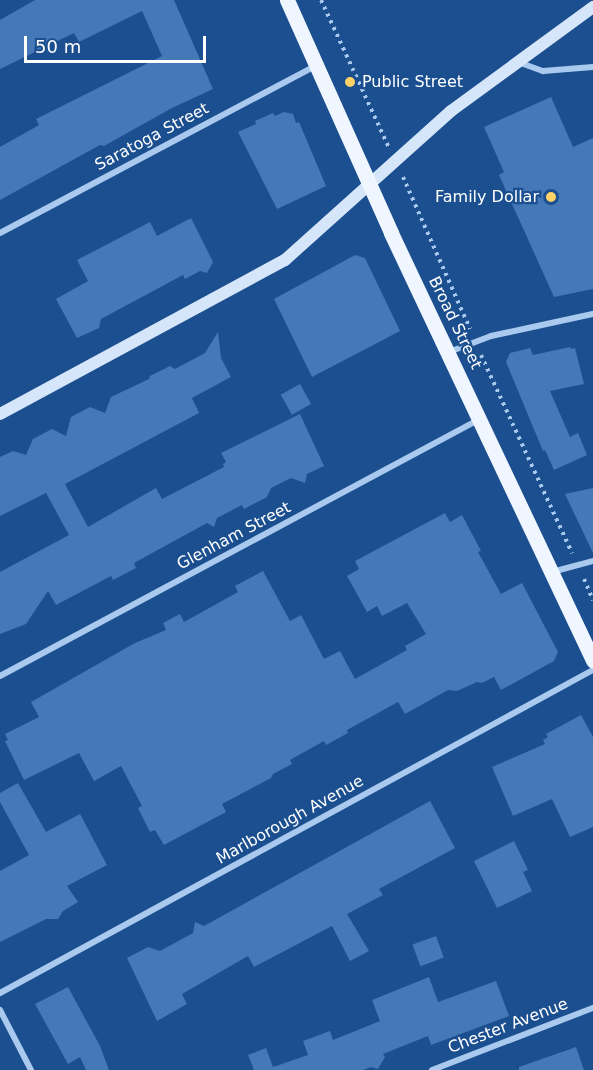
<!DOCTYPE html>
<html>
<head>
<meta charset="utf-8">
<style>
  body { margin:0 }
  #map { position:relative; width:593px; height:1070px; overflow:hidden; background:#1b4f8f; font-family:"DejaVu Sans",sans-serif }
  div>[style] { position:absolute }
  .building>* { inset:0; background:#4478b7; transform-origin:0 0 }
  .path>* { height:4px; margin-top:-2px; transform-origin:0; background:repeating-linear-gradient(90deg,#a9c9ee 0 3px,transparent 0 7.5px) }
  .street>* { height:6px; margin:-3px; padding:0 3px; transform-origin:3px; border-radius:3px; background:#a9c9ee }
  .secondary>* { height:12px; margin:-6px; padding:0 6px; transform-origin:6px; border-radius:6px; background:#d6e6fa }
  .primary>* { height:15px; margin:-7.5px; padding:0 7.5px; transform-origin:7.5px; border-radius:7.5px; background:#f0f6ff }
  .dots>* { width:16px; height:16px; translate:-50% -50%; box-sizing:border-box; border:3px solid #1b4f8f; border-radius:50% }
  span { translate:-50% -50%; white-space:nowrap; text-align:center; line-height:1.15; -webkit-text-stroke:4.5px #1b4f8f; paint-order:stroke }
  .poi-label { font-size:16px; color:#fff }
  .left { translate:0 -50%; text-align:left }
  .right { translate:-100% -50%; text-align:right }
  .street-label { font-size:16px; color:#fff }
  .scale { position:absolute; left:24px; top:36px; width:182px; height:27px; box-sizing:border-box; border:3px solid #fff; border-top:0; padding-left:8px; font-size:18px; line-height:21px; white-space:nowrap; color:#fff; -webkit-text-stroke:4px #1b4f8f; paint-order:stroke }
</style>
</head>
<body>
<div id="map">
  <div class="building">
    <i style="clip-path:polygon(35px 0,174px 0,213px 89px,172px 108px,104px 146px,100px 145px,0 200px,0 147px,39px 125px,36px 119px,162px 56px,142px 11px,79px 42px,74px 33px,0 69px,0 20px)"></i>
    <i style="clip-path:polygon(551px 97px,573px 147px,593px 138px,593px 289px,554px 297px,499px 175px,504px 172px,484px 127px)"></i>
    <i style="clip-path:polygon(284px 112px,293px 114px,296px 123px,299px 122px,326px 186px,277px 209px,238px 132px,256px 124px,255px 121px,273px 113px,275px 116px)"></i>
    <i style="clip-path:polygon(191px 218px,213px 262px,207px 273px,200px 271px,185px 279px,183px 275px,101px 319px,99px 328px,77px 338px,56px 299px,88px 281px,77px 260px,150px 222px,157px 236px)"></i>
    <i style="clip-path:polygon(355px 255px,365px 258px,400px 331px,312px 377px,274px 299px)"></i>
    <i style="clip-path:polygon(218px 332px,221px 358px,231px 377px,192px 398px,199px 413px,65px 484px,88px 527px,156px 488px,162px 499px,224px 467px,223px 464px,226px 462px,221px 453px,300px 414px,324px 466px,307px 474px,305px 483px,291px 478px,271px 488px,267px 497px,244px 509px,242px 505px,217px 518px,214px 527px,207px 523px,134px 563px,136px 568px,113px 580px,111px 576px,56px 605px,48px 591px,26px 624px,0 634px,0 572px,69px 535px,46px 493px,0 516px,0 457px,13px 451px,26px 455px,33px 439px,52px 429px,66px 436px,71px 417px,90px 407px,105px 413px,111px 397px,149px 379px,150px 376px,170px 366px,175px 369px,205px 353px)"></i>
    <i style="clip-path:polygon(570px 347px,571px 349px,575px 348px,584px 384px,550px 391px,570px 437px,578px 433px,587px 455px,554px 470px,545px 450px,543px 451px,506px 362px,510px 353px,530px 348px,533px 355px)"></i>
    <i style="left:300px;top:384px;width:23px;height:22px;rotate:61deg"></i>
    <i style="clip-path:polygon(593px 488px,593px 553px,565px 494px)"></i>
    <i style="clip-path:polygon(445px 513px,450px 522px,462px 515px,481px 551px,478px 552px,501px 594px,522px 583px,558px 652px,554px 661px,501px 690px,494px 677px,482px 683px,477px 682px,457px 691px,448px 690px,405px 714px,398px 702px,347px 730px,348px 733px,326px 745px,324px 741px,290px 760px,292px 764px,273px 774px,271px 778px,222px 804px,226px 812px,164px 845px,155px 830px,150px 832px,138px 808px,142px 806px,121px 766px,94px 781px,79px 753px,24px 780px,5px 741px,8px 740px,5px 734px,39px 717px,31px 702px,135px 643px,166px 630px,163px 623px,180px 614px,184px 622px,238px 592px,235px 586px,263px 571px,290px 621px,301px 615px,324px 659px,340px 651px,355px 679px,407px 650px,405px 646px,426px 634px,407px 603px,382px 616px,377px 606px,367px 612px,347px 576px,359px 569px,355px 561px)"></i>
    <i style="clip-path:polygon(581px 715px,593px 737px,593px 827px,570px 837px,552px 799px,513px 816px,492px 767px,545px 744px,543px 740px,548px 737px,546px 734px)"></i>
    <i style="clip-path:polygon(18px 783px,46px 832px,80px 814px,107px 865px,67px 886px,78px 902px,63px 911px,58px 919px,46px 919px,0 942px,0 871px,29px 855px,0 802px,0 793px)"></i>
    <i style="clip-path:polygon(430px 801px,455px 848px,379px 889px,383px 895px,347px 914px,369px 951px,350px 961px,332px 926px,254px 967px,248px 956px,182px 994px,187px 1004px,157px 1021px,127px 958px,148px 947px,160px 951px,193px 933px,195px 922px,204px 926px)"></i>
    <i style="clip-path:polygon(514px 841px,528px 870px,523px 872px,532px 891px,497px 908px,474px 861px)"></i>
    <i style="left:436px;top:936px;width:23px;height:25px;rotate:70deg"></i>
    <i style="clip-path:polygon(429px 977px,438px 1002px,496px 981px,509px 1016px,431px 1045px,428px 1036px,383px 1054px,385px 1057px,378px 1069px,371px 1067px,363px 1070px,254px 1070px,248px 1055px,266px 1048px,273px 1067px,308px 1055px,303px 1041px,330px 1031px,333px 1040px,380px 1021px,372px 1000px)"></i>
    <i style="clip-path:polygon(68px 987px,100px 1046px,109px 1070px,86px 1070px,80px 1057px,68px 1064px,35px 1004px)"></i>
    <i style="clip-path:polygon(576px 1047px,584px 1070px,519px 1070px,519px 1067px)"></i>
  </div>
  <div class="path">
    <i style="left:321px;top:0;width:161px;rotate:65.3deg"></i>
    <i style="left:403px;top:177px;width:166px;rotate:66.2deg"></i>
    <i style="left:481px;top:355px;width:218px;rotate:65.3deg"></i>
    <i style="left:584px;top:579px;width:23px;rotate:67deg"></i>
  </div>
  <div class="street">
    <i style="left:518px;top:62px;width:27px;rotate:20deg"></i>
    <i style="left:543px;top:71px;width:50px;rotate:-4.6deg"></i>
    <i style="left:0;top:233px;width:357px;rotate:-27.9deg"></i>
    <i style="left:449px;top:352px;width:45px;rotate:-20.9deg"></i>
    <i style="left:491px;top:336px;width:104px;rotate:-12.2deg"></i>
    <i style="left:552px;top:572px;width:42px;rotate:-15deg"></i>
    <i style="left:0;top:676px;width:542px;rotate:-28.17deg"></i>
    <i style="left:0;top:993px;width:675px;rotate:-28.58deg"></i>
    <i style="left:0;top:1010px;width:68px;rotate:62.7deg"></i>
    <i style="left:432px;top:1070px;width:173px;rotate:-21.1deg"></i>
  </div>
  <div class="secondary">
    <i style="left:0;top:414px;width:324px;rotate:-28.4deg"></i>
    <i style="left:285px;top:260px;width:223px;rotate:-41.9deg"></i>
    <i style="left:451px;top:111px;width:176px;rotate:-36.2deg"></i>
  </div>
  <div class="primary">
    <i style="left:287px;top:0;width:255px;rotate:65.9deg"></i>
    <i style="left:391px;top:233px;width:473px;rotate:64.7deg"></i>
  </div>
  <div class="dots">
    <i style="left:350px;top:82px;background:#ffd166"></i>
    <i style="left:551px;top:197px;background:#ffd166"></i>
  </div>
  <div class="poi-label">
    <span class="left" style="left:362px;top:82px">Public Street</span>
    <span class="right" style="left:539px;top:197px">Family Dollar</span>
  </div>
  <div class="street-label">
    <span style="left:152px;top:137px;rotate:-28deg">Saratoga Street</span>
    <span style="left:455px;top:323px;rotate:64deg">Broad Street</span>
    <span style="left:234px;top:536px;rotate:-28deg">Glenham Street</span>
    <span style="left:290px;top:820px;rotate:-29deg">Marlborough Avenue</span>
    <span style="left:508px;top:1026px;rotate:-21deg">Chester Avenue</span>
  </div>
  <div class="scale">50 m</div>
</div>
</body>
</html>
